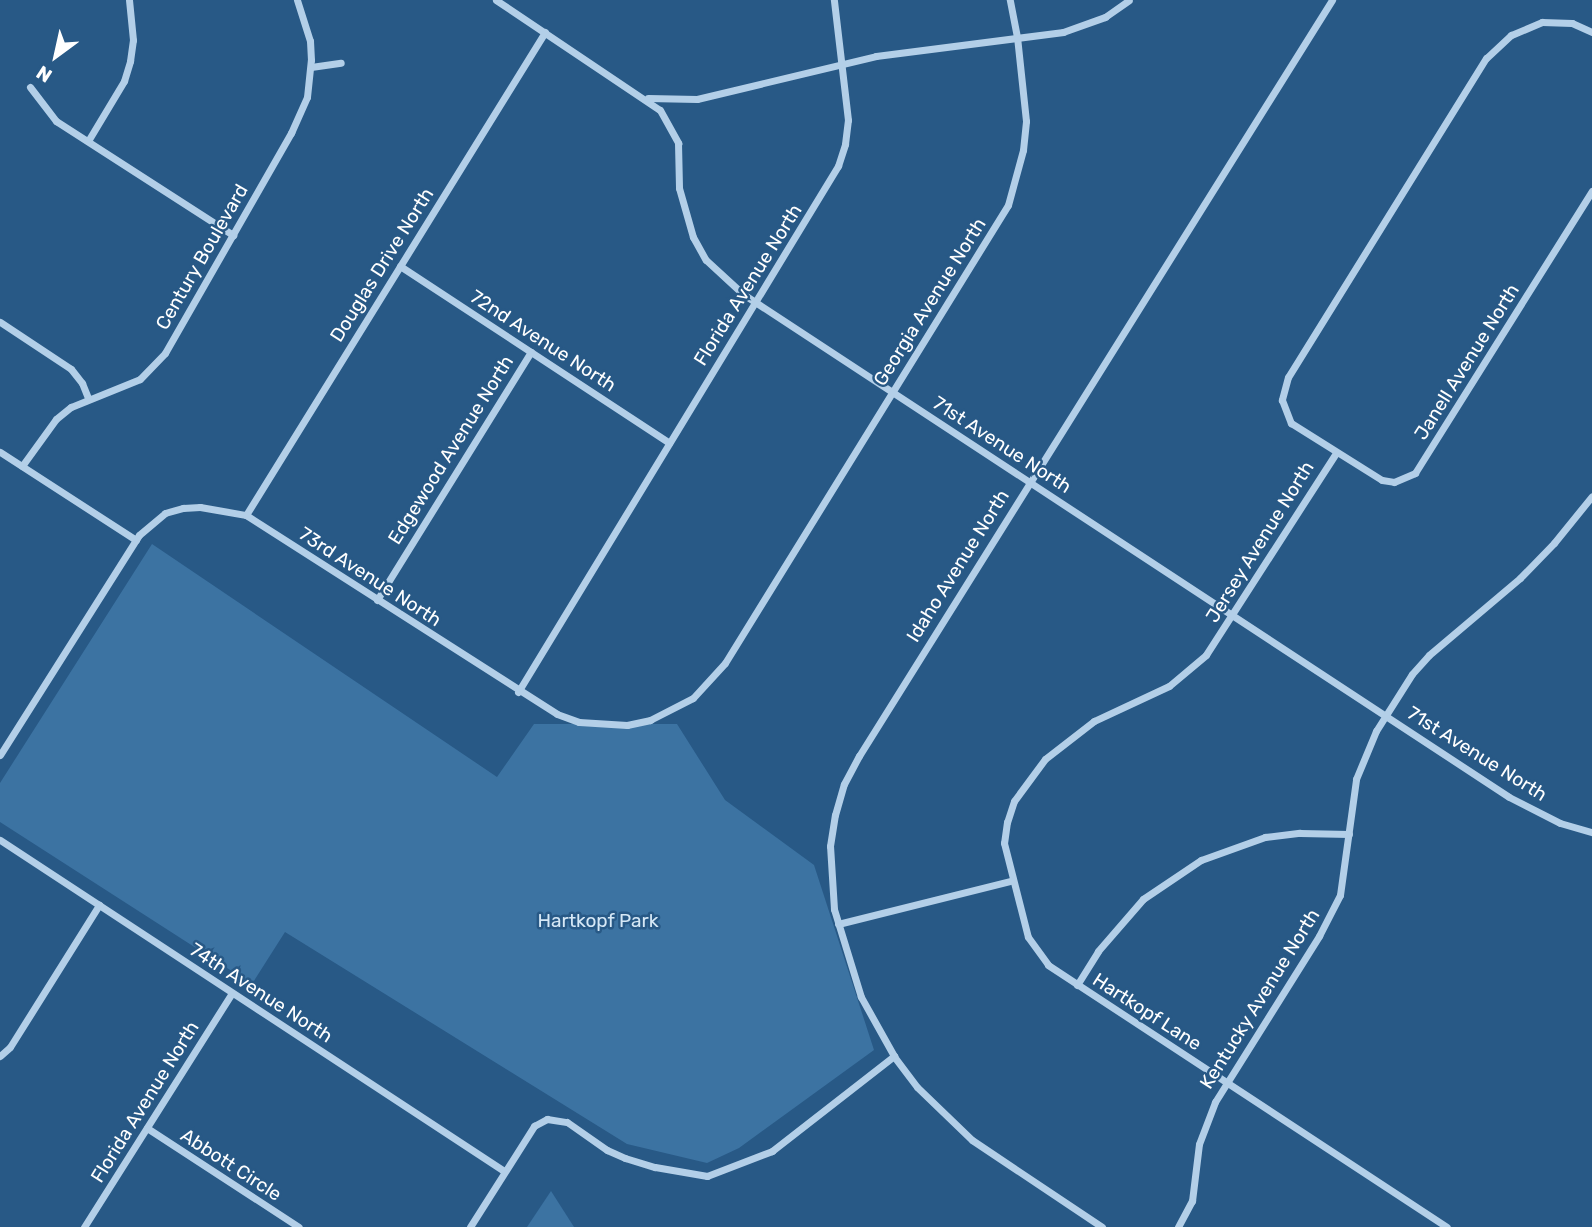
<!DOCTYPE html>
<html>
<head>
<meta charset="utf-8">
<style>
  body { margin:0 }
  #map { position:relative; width:1592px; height:1227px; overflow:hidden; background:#285986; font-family:Rubik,sans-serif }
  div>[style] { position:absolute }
  .green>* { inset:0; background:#3c73a2 }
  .street>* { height:7px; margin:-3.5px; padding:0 3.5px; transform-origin:3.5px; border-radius:3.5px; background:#b3cfe8 }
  span { translate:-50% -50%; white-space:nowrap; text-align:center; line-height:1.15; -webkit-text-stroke:5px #285986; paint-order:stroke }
  .street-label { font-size:19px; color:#fff }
  .park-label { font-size:19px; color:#d6e8f6 }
  .north { position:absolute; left:21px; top:21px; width:70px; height:70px; -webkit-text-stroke:5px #285986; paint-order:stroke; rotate:213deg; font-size:19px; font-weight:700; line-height:28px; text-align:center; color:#fff }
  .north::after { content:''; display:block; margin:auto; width:24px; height:32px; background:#fff; clip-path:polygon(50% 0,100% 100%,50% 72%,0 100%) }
</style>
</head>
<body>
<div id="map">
  <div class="green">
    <i style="clip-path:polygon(152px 544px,497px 777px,534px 724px,677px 724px,725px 800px,814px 865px,874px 1050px,739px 1148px,707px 1163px,627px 1144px,285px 932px,252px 984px,0 822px,0 783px)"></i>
    <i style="clip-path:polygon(551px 1191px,574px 1227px,527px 1227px)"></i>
  </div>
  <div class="street">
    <i style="left:496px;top:0;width:197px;rotate:33.9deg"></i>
    <i style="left:660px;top:110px;width:38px;rotate:61deg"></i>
    <i style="left:678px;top:143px;width:45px;rotate:88.7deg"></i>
    <i style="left:679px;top:188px;width:51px;rotate:74.1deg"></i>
    <i style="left:693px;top:237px;width:26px;rotate:61deg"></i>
    <i style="left:706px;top:260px;width:50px;rotate:42.6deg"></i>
    <i style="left:743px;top:294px;width:916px;rotate:33.29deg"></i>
    <i style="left:1509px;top:797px;width:57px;rotate:27deg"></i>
    <i style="left:1560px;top:823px;width:33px;rotate:16deg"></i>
    <i style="left:1592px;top:32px;width:22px;rotate:-156deg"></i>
    <i style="left:1572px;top:23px;width:30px;rotate:-178deg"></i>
    <i style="left:1542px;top:22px;width:34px;rotate:157deg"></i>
    <i style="left:1511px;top:35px;width:34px;rotate:137deg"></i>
    <i style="left:1486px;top:58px;width:375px;rotate:121.8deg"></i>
    <i style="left:1288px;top:377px;width:24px;rotate:105deg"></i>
    <i style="left:1282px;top:400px;width:25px;rotate:69deg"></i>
    <i style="left:1291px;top:423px;width:107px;rotate:32.1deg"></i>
    <i style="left:1382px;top:480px;width:12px;rotate:9deg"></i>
    <i style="left:1394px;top:482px;width:23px;rotate:-23deg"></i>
    <i style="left:1415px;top:473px;width:333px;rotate:-57.9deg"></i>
    <i style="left:311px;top:67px;width:30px;rotate:-8deg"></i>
    <i style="left:30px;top:87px;width:43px;rotate:52.6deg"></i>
    <i style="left:56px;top:121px;width:211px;rotate:32.8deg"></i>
    <i style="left:648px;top:98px;width:49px;rotate:1.2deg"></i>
    <i style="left:697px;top:99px;width:184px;rotate:-13.5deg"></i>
    <i style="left:876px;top:56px;width:189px;rotate:-7.3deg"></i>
    <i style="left:1063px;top:32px;width:45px;rotate:-19.7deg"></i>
    <i style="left:1105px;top:17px;width:29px;rotate:-35deg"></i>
    <i style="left:88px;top:141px;width:70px;rotate:-59deg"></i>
    <i style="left:124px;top:81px;width:21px;rotate:-73deg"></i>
    <i style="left:130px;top:61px;width:21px;rotate:-82deg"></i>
    <i style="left:133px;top:40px;width:40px;rotate:-95.7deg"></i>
    <i style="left:400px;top:266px;width:322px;rotate:33.3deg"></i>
    <i style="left:0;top:322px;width:85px;rotate:33.5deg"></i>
    <i style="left:71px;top:369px;width:18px;rotate:52deg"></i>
    <i style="left:82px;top:383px;width:16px;rotate:68deg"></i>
    <i style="left:0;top:452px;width:162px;rotate:32.9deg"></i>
    <i style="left:1336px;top:453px;width:240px;rotate:122.8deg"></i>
    <i style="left:1206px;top:655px;width:48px;rotate:140deg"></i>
    <i style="left:1169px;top:686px;width:83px;rotate:155deg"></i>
    <i style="left:1094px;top:721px;width:62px;rotate:142.2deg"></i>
    <i style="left:1045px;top:759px;width:52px;rotate:126.4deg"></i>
    <i style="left:1014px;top:801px;width:22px;rotate:108deg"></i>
    <i style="left:1007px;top:822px;width:21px;rotate:98deg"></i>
    <i style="left:1004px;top:843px;width:97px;rotate:75.7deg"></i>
    <i style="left:1028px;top:937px;width:34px;rotate:54deg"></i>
    <i style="left:1048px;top:965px;width:477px;rotate:33.3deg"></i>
    <i style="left:22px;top:466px;width:58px;rotate:-54.1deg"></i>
    <i style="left:56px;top:419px;width:19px;rotate:-39deg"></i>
    <i style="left:71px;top:407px;width:74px;rotate:-22.1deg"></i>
    <i style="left:140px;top:379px;width:36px;rotate:-46deg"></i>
    <i style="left:165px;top:353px;width:254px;rotate:-60.2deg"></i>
    <i style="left:291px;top:133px;width:39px;rotate:-66deg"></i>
    <i style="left:307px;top:97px;width:37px;rotate:-84deg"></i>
    <i style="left:311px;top:60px;width:19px;rotate:-93deg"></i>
    <i style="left:310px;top:41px;width:43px;rotate:-107.6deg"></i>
    <i style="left:246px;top:515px;width:568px;rotate:-58.24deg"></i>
    <i style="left:377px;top:600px;width:292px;rotate:-58.2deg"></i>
    <i style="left:518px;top:692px;width:616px;rotate:-58.69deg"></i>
    <i style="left:838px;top:166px;width:23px;rotate:-72deg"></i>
    <i style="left:845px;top:144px;width:24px;rotate:-83deg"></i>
    <i style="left:848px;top:120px;width:121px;rotate:-96.7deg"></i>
    <i style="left:0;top:755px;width:260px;rotate:-57.7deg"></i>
    <i style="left:139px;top:535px;width:34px;rotate:-40deg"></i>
    <i style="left:165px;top:513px;width:19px;rotate:-16deg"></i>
    <i style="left:183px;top:508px;width:17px;rotate:-3deg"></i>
    <i style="left:200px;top:507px;width:47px;rotate:9.9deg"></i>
    <i style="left:246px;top:515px;width:369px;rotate:32.6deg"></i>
    <i style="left:557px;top:714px;width:23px;rotate:20deg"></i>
    <i style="left:579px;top:722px;width:48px;rotate:3.6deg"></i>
    <i style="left:627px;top:725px;width:24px;rotate:-12deg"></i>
    <i style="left:650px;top:720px;width:48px;rotate:-27.1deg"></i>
    <i style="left:693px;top:698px;width:47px;rotate:-47.6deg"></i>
    <i style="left:725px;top:663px;width:538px;rotate:-58.29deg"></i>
    <i style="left:1008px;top:205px;width:57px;rotate:-74.7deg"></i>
    <i style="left:1023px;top:150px;width:29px;rotate:-84deg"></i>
    <i style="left:1026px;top:121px;width:84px;rotate:-96.1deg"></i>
    <i style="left:1017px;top:37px;width:38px;rotate:-101deg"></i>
    <i style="left:0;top:840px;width:603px;rotate:33.29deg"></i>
    <i style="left:838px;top:924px;width:178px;rotate:-14deg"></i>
    <i style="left:1077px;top:985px;width:40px;rotate:-58deg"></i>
    <i style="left:1098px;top:951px;width:69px;rotate:-49.1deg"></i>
    <i style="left:1143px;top:899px;width:70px;rotate:-33.9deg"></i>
    <i style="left:1201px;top:860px;width:68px;rotate:-19.8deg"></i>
    <i style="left:1265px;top:837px;width:35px;rotate:-7deg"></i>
    <i style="left:1300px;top:833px;width:49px;rotate:1.2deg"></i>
    <i style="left:0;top:1056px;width:13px;rotate:-42deg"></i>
    <i style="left:10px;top:1047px;width:168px;rotate:-57.9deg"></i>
    <i style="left:147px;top:1128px;width:181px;rotate:33.1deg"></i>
    <i style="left:84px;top:1227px;width:277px;rotate:-57.7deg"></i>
    <i style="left:470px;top:1227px;width:120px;rotate:-57.6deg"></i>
    <i style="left:534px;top:1126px;width:15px;rotate:-28deg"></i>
    <i style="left:547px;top:1119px;width:20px;rotate:9deg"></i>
    <i style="left:567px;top:1122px;width:49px;rotate:35deg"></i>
    <i style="left:607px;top:1150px;width:20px;rotate:24deg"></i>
    <i style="left:625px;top:1158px;width:31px;rotate:17deg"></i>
    <i style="left:655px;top:1167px;width:53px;rotate:9.8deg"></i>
    <i style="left:707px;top:1176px;width:70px;rotate:-21deg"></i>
    <i style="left:772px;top:1151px;width:155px;rotate:-37.9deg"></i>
    <i style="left:1102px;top:1227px;width:156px;rotate:-146.2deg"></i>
    <i style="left:972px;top:1140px;width:76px;rotate:-136.1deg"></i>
    <i style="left:917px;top:1087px;width:39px;rotate:-127deg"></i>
    <i style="left:894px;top:1056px;width:68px;rotate:-119.2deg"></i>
    <i style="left:861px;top:997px;width:92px;rotate:-107.1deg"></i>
    <i style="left:834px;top:909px;width:63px;rotate:-93.6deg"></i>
    <i style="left:830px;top:846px;width:31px;rotate:-81deg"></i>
    <i style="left:835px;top:815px;width:32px;rotate:-74deg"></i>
    <i style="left:844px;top:784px;width:32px;rotate:-62deg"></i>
    <i style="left:859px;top:756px;width:892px;rotate:-57.97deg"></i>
    <i style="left:1178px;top:1227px;width:30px;rotate:-62deg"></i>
    <i style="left:1192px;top:1201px;width:57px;rotate:-83deg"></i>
    <i style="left:1199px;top:1144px;width:45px;rotate:-69.1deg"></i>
    <i style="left:1215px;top:1102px;width:196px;rotate:-57.9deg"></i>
    <i style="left:1319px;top:936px;width:46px;rotate:-62.9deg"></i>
    <i style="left:1340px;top:895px;width:117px;rotate:-82.1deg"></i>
    <i style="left:1356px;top:779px;width:52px;rotate:-67.4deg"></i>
    <i style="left:1376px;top:731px;width:67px;rotate:-57.7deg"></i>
    <i style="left:1412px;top:674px;width:25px;rotate:-48deg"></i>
    <i style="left:1429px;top:655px;width:119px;rotate:-40.2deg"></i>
    <i style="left:1520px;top:578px;width:49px;rotate:-45.8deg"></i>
    <i style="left:1554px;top:543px;width:60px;rotate:-51deg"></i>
  </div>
  <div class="street-label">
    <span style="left:202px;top:257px;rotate:-60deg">Century Boulevard</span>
    <span style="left:382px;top:265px;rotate:-58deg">Douglas Drive North</span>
    <span style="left:748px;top:285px;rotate:-58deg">Florida Avenue North</span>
    <span style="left:930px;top:302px;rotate:-58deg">Georgia Avenue North</span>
    <span style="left:543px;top:341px;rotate:33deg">72nd Avenue North</span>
    <span style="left:1467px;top:362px;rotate:-58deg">Janell Avenue North</span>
    <span style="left:1002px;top:445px;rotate:33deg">71st Avenue North</span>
    <span style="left:451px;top:450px;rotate:-58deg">Edgewood Avenue North</span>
    <span style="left:1260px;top:542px;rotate:-58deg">Jersey Avenue North</span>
    <span style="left:958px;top:566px;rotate:-58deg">Idaho Avenue North</span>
    <span style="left:370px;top:577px;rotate:33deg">73rd Avenue North</span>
    <span style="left:1477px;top:754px;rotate:32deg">71st Avenue North</span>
    <span style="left:261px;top:993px;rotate:33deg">74th Avenue North</span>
    <span style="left:1260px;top:999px;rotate:-58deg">Kentucky Avenue North</span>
    <span style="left:1147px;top:1012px;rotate:33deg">Hartkopf Lane</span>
    <span style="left:145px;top:1102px;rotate:-58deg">Florida Avenue North</span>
    <span style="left:231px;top:1165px;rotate:33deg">Abbott Circle</span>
  </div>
  <div class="park-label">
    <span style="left:598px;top:921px">Hartkopf Park</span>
  </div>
  <div class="north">N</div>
</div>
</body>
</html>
